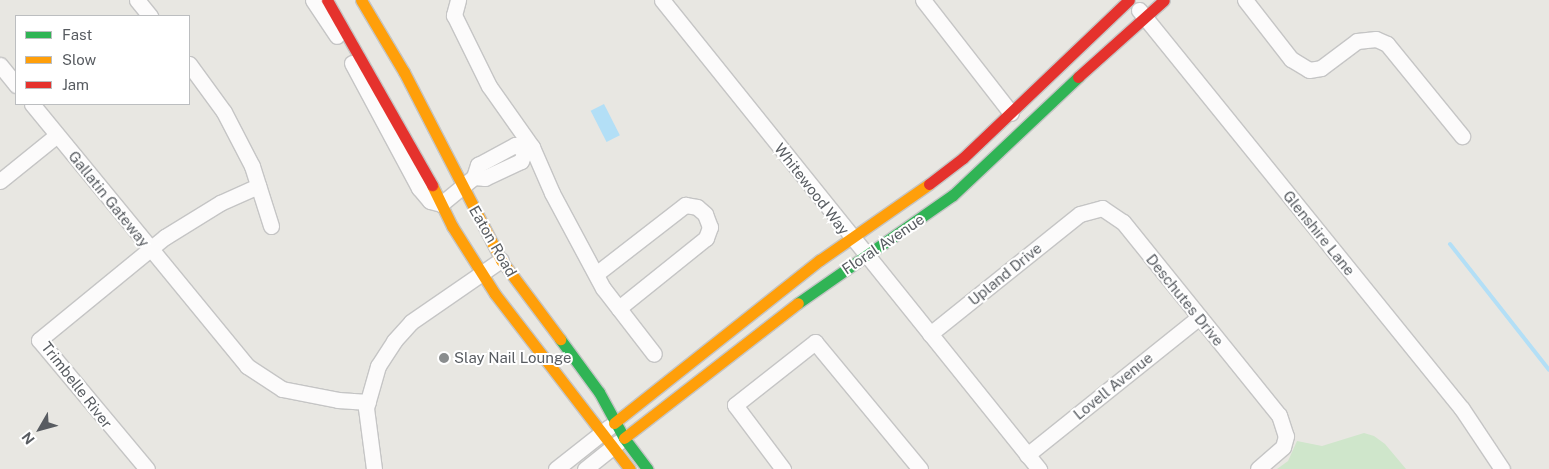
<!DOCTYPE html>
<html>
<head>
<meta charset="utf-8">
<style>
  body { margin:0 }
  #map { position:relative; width:1549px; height:469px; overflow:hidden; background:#e8e7e2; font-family:"Public Sans",sans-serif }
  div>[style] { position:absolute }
  .green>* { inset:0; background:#cfe6cb }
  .water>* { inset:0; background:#b3dff6; transform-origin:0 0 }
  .stream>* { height:4px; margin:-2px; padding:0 2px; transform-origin:2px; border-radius:2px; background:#b3dff6 }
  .roads { filter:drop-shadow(1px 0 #c5c5c5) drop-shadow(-1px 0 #c5c5c5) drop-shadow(0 1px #c5c5c5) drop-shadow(0 -1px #c5c5c5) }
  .street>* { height:15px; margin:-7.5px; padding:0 7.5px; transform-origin:7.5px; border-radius:7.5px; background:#fcfbfb }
  .fast>* { height:11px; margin:-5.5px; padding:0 5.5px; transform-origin:5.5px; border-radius:5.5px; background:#30b455 }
  .slow>* { height:11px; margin:-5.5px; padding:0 5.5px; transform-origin:5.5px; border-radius:5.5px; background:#ff9f0a }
  .jam>* { height:11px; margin:-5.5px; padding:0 5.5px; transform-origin:5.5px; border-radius:5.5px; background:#e5322d }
  .dots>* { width:14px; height:14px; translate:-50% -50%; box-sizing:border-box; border:2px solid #fff; border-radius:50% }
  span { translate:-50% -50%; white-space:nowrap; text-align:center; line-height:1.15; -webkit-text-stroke:4px #fff; paint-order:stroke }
  .street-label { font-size:15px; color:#585c61 }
  .poi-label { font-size:15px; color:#585c61 }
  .left { translate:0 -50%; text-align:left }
  .legend { position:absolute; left:15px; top:15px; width:175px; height:90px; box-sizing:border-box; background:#fff; border:1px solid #bcbec0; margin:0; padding:6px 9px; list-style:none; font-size:15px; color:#585c61 }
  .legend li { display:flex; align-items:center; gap:10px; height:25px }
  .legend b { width:25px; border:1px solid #bcbec0 }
  .north { position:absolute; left:15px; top:404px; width:50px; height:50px; -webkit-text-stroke:4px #fff; paint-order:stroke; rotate:232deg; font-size:14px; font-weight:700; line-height:20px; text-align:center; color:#585c61 }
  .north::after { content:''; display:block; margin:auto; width:18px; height:22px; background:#585c61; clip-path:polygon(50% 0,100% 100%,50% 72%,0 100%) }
</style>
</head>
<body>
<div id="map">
  <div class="green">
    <i style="clip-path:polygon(1364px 433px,1374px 436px,1385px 444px,1406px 469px,1277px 469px,1288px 461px,1297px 441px,1322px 446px)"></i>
  </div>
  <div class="water">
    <i style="left:604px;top:104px;width:35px;height:15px;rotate:63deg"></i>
  </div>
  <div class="stream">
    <i style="left:1450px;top:244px;width:160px;rotate:51.8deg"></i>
  </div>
  <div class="roads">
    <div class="street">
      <i style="left:137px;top:0;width:21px;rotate:51deg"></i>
      <i style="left:313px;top:0;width:43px;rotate:56.3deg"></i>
      <i style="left:458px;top:0;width:16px;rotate:105deg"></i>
      <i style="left:454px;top:15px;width:79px;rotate:63.8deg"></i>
      <i style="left:489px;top:86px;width:75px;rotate:54.8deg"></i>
      <i style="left:532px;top:147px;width:8px;rotate:150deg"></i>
      <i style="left:525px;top:151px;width:11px;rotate:112deg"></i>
      <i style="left:521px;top:161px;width:40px;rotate:155deg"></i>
      <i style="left:485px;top:178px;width:11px;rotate:-175deg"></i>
      <i style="left:662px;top:0;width:602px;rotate:51.21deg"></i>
      <i style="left:923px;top:0;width:143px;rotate:52.1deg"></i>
      <i style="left:1245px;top:0;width:75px;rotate:52.1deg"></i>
      <i style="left:1291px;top:59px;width:21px;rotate:31deg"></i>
      <i style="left:1309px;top:70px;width:12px;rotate:-9deg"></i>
      <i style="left:1321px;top:68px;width:45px;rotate:-36.9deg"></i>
      <i style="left:1357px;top:41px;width:19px;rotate:-6deg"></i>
      <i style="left:1376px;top:39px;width:12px;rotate:24deg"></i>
      <i style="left:1387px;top:44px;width:119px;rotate:50.8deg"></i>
      <i style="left:1139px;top:10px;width:513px;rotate:51.01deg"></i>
      <i style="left:1462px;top:409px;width:72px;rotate:56.3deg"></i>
      <i style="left:352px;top:63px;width:142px;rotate:61.8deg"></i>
      <i style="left:419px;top:188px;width:17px;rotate:50deg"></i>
      <i style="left:430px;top:201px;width:11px;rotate:15deg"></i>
      <i style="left:441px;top:204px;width:43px;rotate:-39.3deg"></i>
      <i style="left:474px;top:177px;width:13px;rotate:-72deg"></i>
      <i style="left:478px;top:165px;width:42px;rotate:-28.4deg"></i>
      <i style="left:515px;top:145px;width:12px;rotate:31deg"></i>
      <i style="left:189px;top:64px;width:59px;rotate:53.9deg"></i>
      <i style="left:224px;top:112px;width:61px;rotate:62.6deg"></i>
      <i style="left:252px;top:166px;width:63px;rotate:72.4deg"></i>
      <i style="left:0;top:65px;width:26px;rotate:51deg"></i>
      <i style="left:32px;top:104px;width:339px;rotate:50.6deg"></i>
      <i style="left:247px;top:366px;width:42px;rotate:33.3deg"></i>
      <i style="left:282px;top:389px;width:57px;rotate:11.1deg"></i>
      <i style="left:338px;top:400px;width:30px;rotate:4deg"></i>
      <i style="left:532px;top:147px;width:50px;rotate:66.5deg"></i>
      <i style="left:552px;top:193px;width:108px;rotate:61.8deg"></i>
      <i style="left:603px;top:288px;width:83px;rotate:52.3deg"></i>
      <i style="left:0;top:181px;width:73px;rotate:-38.9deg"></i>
      <i style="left:596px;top:274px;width:113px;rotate:-37.8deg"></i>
      <i style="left:685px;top:205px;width:12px;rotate:9deg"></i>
      <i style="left:697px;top:207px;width:11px;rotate:41deg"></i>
      <i style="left:705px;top:214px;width:14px;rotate:69deg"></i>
      <i style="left:710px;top:227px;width:12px;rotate:110deg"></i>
      <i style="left:706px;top:238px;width:112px;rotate:141.2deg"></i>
      <i style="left:930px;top:334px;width:192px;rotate:-38.7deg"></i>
      <i style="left:1080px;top:214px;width:23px;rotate:-15deg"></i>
      <i style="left:1102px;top:208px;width:25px;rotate:34deg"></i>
      <i style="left:1123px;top:222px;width:248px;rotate:51.1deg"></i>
      <i style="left:1279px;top:415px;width:22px;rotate:72deg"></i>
      <i style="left:1286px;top:436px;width:11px;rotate:105deg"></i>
      <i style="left:1283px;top:447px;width:33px;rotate:139deg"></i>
      <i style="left:1027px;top:455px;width:221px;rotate:-38.7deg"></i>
      <i style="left:147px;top:469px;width:168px;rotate:-129.9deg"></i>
      <i style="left:39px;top:340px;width:163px;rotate:-39.3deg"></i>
      <i style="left:165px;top:237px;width:65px;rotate:-31.7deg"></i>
      <i style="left:220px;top:203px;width:42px;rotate:-24.1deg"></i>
      <i style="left:374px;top:469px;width:62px;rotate:-97.5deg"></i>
      <i style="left:366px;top:408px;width:44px;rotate:-74.1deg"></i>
      <i style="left:378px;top:366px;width:30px;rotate:-57deg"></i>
      <i style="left:394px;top:341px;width:25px;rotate:-48deg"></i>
      <i style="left:411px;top:322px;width:109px;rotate:-34.6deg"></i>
      <i style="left:556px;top:469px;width:68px;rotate:-38.4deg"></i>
      <i style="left:585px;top:469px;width:43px;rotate:-38.5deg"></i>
      <i style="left:783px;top:469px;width:80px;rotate:-126.9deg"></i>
      <i style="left:735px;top:405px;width:102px;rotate:-38.2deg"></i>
      <i style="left:815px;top:342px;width:165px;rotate:50.4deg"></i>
    </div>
    <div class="fast">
      <i style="left:798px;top:303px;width:189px;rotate:-34.9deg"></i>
      <i style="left:953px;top:195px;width:172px;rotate:-43.3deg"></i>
      <i style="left:560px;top:339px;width:66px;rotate:53.7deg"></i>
      <i style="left:599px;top:392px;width:52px;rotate:61.5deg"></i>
      <i style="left:624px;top:438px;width:39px;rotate:53deg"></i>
    </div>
    <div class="slow">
      <i style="left:361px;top:0;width:84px;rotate:59.2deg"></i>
      <i style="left:404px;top:72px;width:212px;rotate:62.7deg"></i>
      <i style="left:501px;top:260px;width:99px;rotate:53.2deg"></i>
      <i style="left:432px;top:185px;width:46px;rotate:64deg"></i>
      <i style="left:452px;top:226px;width:80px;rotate:57.7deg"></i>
      <i style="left:495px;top:294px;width:221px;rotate:52.4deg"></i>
      <i style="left:614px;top:423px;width:263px;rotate:-38.4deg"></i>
      <i style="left:820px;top:260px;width:133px;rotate:-34.9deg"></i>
      <i style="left:624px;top:438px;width:220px;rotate:-37.8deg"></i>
    </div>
    <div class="jam">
      <i style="left:327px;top:0;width:213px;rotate:60.4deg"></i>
      <i style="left:1078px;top:77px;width:115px;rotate:-41.8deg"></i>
      <i style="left:929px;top:184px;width:43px;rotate:-37.4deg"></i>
      <i style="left:963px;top:158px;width:229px;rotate:-43.6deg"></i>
    </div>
  </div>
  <div class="dots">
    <i style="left:444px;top:358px;background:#8a8d8e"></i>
  </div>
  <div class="street-label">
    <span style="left:812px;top:189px;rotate:52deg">Whitewood Way</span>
    <span style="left:109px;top:199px;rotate:51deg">Gallatin Gateway</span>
    <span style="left:1319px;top:233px;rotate:51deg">Glenshire Lane</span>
    <span style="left:493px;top:241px;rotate:60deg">Eaton Road</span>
    <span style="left:883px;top:244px;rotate:-34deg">Floral Avenue</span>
    <span style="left:1005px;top:274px;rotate:-39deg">Upland Drive</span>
    <span style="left:1185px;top:300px;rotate:51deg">Deschutes Drive</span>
    <span style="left:77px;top:385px;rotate:52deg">Trimbelle River</span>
    <span style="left:1113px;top:386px;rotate:-39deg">Lovell Avenue</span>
  </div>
  <div class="poi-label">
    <span class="left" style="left:454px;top:358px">Slay Nail Lounge</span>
  </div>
  <ul class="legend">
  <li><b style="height:6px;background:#30b455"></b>Fast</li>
  <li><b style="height:6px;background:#ff9f0a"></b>Slow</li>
  <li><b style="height:6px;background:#e5322d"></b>Jam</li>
  </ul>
  <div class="north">N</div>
</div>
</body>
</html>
